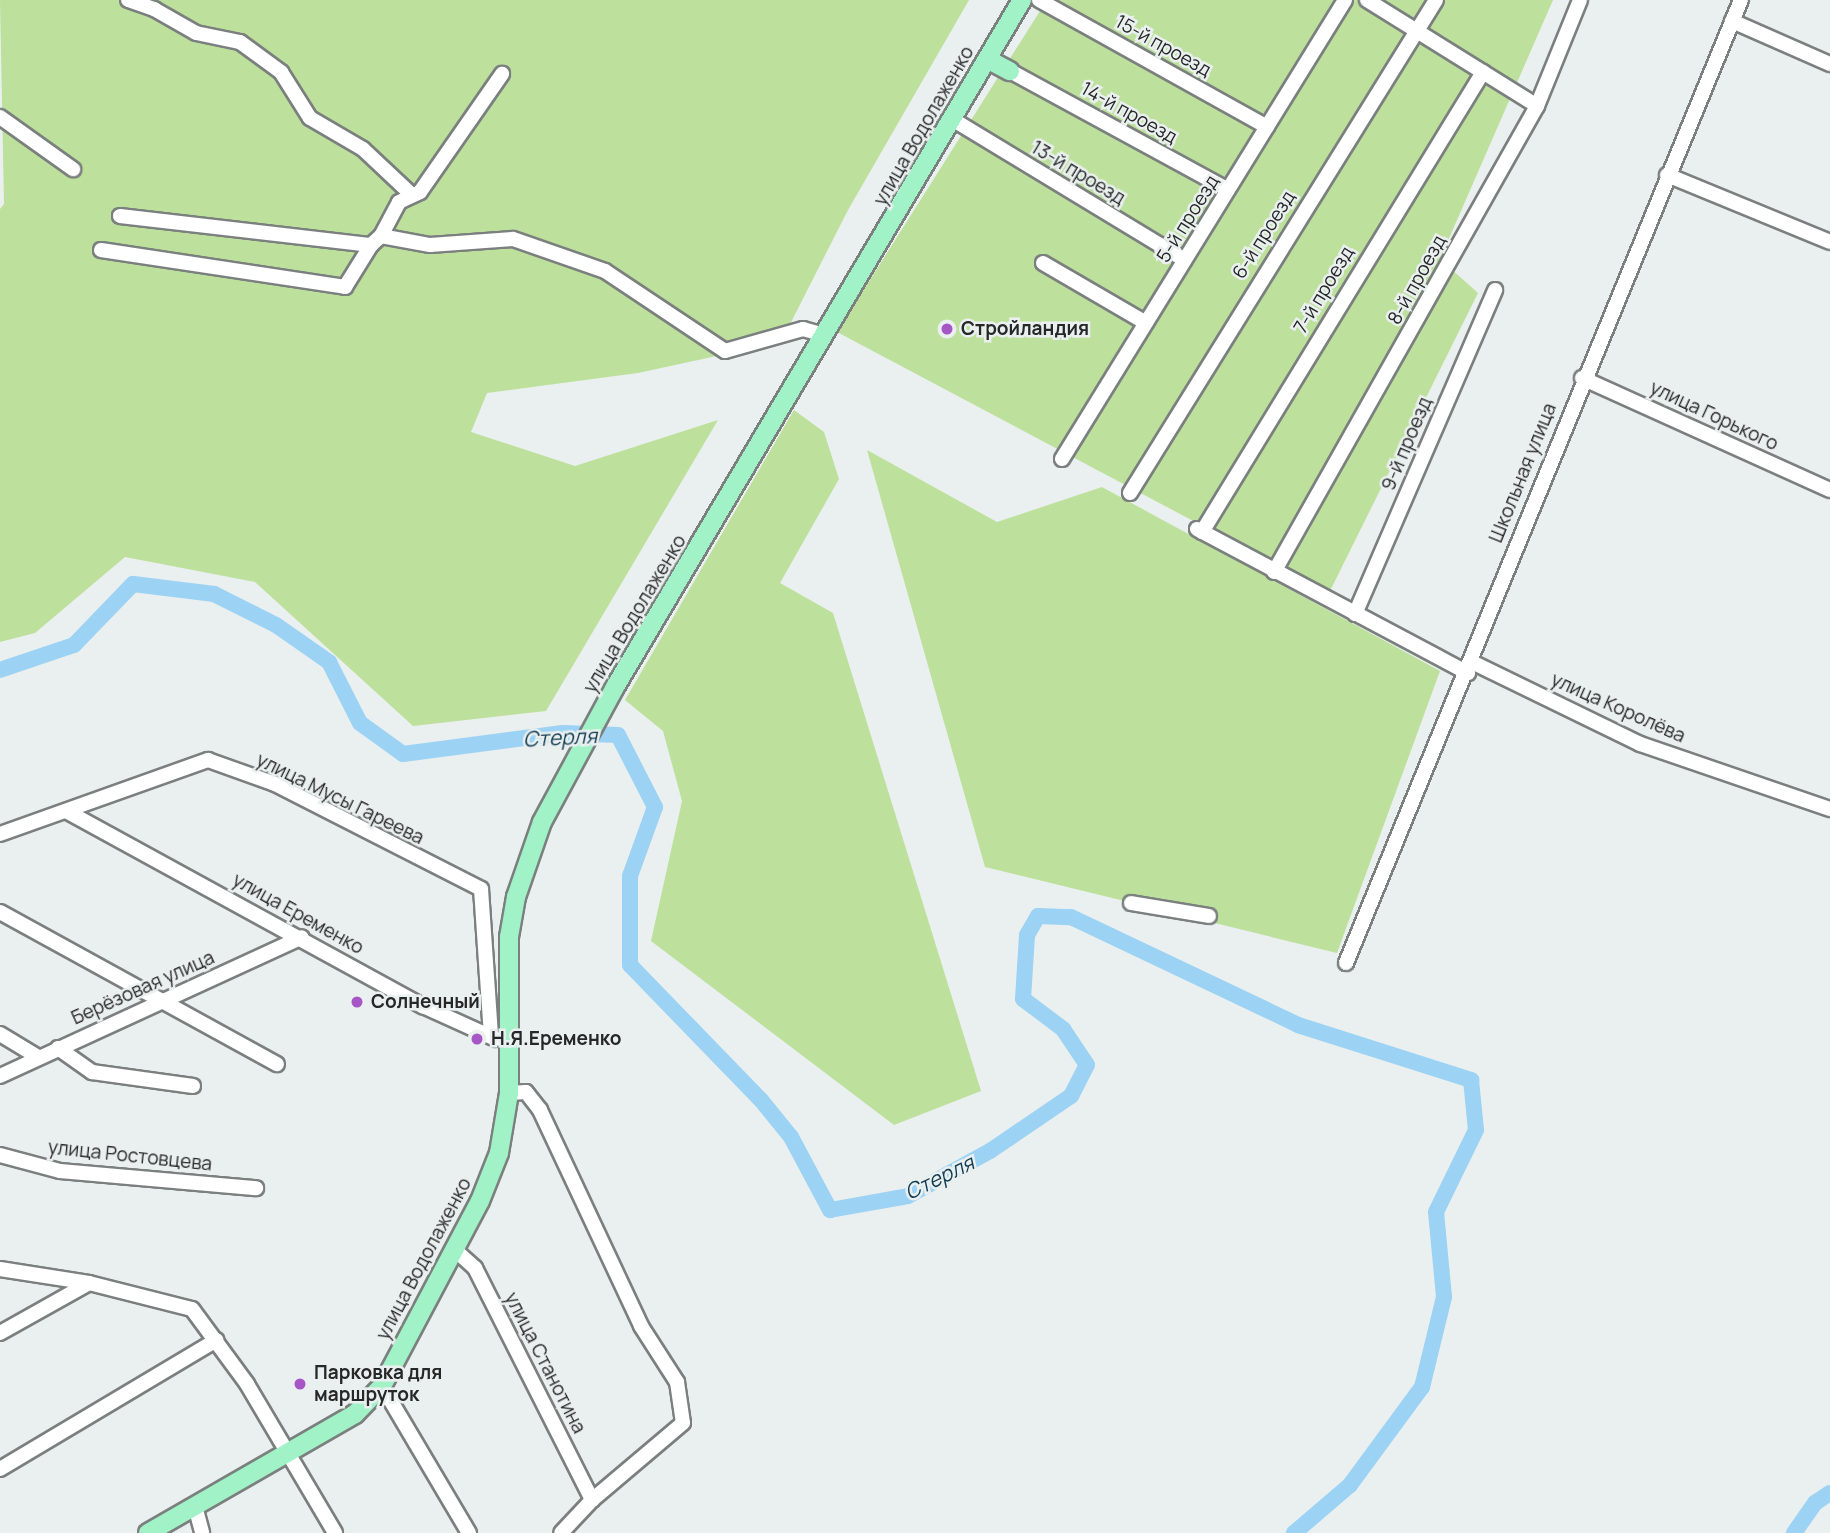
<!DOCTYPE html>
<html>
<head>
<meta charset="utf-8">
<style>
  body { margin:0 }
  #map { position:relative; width:1830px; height:1533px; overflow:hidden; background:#eaf0ef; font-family:Manrope,sans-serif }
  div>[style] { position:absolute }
  .green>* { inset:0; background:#bde09c }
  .river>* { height:16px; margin:-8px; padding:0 8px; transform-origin:8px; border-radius:8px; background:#9cd2f4 }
  .roads { filter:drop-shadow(2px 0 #7b807f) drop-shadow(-2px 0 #7b807f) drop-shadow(0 2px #7b807f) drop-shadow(0 -2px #7b807f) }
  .minor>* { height:14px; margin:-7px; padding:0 7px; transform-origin:7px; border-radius:7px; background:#fff }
  .major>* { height:18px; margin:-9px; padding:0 9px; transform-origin:9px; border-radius:9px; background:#a2f2c7 }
  .dots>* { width:19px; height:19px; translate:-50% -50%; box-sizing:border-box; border:4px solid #eaf0ef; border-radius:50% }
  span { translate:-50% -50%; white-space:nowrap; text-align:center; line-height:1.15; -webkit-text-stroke:5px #eaf0ef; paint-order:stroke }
  .street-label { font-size:19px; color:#262828 }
  .poi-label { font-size:19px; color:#262828; font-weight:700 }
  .left { translate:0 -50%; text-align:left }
  .water-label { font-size:21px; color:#103b52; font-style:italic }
</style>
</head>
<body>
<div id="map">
  <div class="green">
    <i style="clip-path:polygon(0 0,969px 0,848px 210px,781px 342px,638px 373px,487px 393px,471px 432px,575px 466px,718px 420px,546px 711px,413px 726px,255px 582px,125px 557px,35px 633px,0 642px,0 209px,4px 204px)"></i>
    <i style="clip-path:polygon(1047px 0,1553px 0,1440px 259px,1478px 293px,1329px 593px,837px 332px)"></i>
    <i style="clip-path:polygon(794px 410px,824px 432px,839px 479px,780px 583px,833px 613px,981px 1091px,894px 1125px,651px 941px,682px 801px,663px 731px,625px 700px)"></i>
    <i style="clip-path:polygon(867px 450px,997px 522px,1102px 487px,1440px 671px,1337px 953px,985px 867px)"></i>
  </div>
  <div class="river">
    <i style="left:0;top:670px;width:78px;rotate:-18.7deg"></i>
    <i style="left:74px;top:645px;width:85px;rotate:-46deg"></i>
    <i style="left:133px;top:584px;width:82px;rotate:7deg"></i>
    <i style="left:214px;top:594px;width:69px;rotate:26.6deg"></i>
    <i style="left:276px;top:625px;width:65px;rotate:34.9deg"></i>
    <i style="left:329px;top:662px;width:68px;rotate:63.1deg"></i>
    <i style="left:360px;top:723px;width:53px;rotate:35.8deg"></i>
    <i style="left:403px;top:754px;width:161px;rotate:-7.5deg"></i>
    <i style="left:563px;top:733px;width:55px;rotate:2.1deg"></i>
    <i style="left:618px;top:735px;width:81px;rotate:62.8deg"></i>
    <i style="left:655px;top:807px;width:73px;rotate:109.9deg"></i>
    <i style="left:630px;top:876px;width:89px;rotate:90deg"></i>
    <i style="left:630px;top:965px;width:188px;rotate:45.9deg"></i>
    <i style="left:761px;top:1100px;width:48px;rotate:51deg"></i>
    <i style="left:791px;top:1137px;width:83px;rotate:61.9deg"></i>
    <i style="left:830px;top:1210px;width:79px;rotate:-10.2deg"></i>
    <i style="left:908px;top:1196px;width:94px;rotate:-28.8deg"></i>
    <i style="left:990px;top:1151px;width:98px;rotate:-34.2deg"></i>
    <i style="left:1071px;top:1096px;width:35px;rotate:-63deg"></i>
    <i style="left:1087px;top:1065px;width:43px;rotate:-123.7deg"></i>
    <i style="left:1063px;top:1029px;width:50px;rotate:-143.1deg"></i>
    <i style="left:1023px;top:999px;width:64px;rotate:-86.4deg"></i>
    <i style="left:1027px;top:935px;width:22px;rotate:-60deg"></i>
    <i style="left:1038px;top:916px;width:33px;rotate:2deg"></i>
    <i style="left:1071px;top:917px;width:251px;rotate:25.4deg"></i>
    <i style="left:1298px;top:1025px;width:182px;rotate:17.6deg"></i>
    <i style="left:1471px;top:1080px;width:50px;rotate:84.3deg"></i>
    <i style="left:1476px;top:1130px;width:91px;rotate:116deg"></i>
    <i style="left:1436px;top:1212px;width:85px;rotate:84.6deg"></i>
    <i style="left:1444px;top:1297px;width:93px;rotate:103.7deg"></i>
    <i style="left:1422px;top:1387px;width:122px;rotate:126.3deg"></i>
    <i style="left:1350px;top:1485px;width:74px;rotate:139.4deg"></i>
    <i style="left:1794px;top:1533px;width:37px;rotate:-55deg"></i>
    <i style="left:1815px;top:1503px;width:18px;rotate:-34deg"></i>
  </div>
  <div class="roads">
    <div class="minor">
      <i style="left:128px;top:0;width:28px;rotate:19deg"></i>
      <i style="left:154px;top:9px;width:48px;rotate:29.7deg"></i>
      <i style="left:196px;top:33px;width:45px;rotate:11.6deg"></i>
      <i style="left:240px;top:42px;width:51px;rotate:36.2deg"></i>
      <i style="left:281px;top:72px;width:54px;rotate:57.8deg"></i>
      <i style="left:310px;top:118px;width:61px;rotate:30.3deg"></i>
      <i style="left:363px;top:149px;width:67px;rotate:43.2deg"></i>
      <i style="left:1039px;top:0;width:261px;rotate:29.1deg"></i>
      <i style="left:1367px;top:0;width:200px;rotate:31.9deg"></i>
      <i style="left:1732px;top:21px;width:107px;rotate:23.7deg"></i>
      <i style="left:1010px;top:71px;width:248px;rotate:28.6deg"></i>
      <i style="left:0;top:117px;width:90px;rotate:35.5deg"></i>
      <i style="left:952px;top:119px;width:272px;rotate:31.2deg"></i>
      <i style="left:1667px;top:175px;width:176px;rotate:22.3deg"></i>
      <i style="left:120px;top:216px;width:253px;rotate:6.6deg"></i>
      <i style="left:371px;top:245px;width:13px;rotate:-42deg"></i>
      <i style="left:381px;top:236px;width:38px;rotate:-62deg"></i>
      <i style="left:399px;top:202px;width:23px;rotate:-25deg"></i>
      <i style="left:420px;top:192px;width:144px;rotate:-55.2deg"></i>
      <i style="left:381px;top:236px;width:50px;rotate:10.4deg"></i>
      <i style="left:430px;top:245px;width:83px;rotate:-4.1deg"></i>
      <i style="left:513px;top:239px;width:97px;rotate:19.2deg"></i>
      <i style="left:605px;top:271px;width:144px;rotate:33.7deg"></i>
      <i style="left:725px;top:351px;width:81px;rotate:-15.8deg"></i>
      <i style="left:803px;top:329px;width:22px;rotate:16deg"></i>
      <i style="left:101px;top:250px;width:247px;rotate:8.6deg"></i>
      <i style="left:345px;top:287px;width:49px;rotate:-58.2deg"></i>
      <i style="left:1043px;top:263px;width:119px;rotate:30.2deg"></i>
      <i style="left:1582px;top:378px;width:272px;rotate:24.3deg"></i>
      <i style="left:1062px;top:459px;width:539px;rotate:-58.34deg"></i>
      <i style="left:1130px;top:493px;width:580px;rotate:-58.17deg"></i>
      <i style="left:1197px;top:529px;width:307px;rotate:28deg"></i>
      <i style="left:1202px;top:532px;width:539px;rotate:-58.58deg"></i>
      <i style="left:1274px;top:572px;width:535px;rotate:-60.56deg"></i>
      <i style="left:1537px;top:106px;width:114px;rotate:-67.9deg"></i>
      <i style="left:1355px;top:614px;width:353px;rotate:-66.6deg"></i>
      <i style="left:1472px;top:662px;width:187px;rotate:26deg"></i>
      <i style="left:1640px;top:744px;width:201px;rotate:18.9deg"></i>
      <i style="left:68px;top:812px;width:405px;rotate:28.7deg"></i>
      <i style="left:423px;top:1006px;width:80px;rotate:24.3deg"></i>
      <i style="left:0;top:834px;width:221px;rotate:-19.6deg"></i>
      <i style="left:208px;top:760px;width:71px;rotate:19.7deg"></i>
      <i style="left:275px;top:784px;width:231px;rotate:27deg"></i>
      <i style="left:481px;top:889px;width:148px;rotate:86.1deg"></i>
      <i style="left:1131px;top:903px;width:79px;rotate:9.5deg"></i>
      <i style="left:0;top:912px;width:316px;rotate:28.8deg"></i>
      <i style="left:1346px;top:963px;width:1041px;rotate:-67.7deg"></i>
      <i style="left:0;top:1034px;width:44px;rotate:31.2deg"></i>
      <i style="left:58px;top:1048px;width:42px;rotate:35.2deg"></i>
      <i style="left:92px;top:1072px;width:102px;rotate:7.9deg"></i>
      <i style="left:0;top:1076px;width:332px;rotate:-24.7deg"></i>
      <i style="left:509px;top:1093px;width:17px;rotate:-3deg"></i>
      <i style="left:526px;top:1092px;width:23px;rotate:52deg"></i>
      <i style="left:540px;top:1110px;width:238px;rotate:64.9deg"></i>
      <i style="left:641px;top:1326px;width:67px;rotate:57.3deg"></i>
      <i style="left:677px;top:1382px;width:41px;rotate:81.7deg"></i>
      <i style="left:683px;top:1423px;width:119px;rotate:139.8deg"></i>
      <i style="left:592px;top:1500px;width:45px;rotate:133.2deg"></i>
      <i style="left:0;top:1155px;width:62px;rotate:14.9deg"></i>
      <i style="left:60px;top:1171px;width:197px;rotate:5deg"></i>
      <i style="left:455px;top:1250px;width:27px;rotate:42deg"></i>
      <i style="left:475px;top:1268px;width:260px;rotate:63.2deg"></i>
      <i style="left:0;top:1269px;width:90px;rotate:8.9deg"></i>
      <i style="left:89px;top:1283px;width:106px;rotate:14.2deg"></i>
      <i style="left:192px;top:1309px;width:93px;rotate:53.7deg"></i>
      <i style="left:247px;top:1384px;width:173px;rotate:59.4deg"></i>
      <i style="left:0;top:1333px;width:102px;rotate:-29.3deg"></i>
      <i style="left:382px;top:1386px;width:171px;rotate:59.4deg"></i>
      <i style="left:0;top:1469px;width:252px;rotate:-30.8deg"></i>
      <i style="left:195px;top:1506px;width:28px;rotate:75deg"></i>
    </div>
    <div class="major">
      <i style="left:987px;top:59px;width:26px;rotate:28deg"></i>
      <i style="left:148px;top:1533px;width:239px;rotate:-29.9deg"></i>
      <i style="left:355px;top:1414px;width:39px;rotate:-46deg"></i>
      <i style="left:382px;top:1386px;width:209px;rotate:-62.1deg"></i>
      <i style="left:480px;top:1201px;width:52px;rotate:-68.4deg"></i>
      <i style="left:499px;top:1153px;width:61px;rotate:-80.5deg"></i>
      <i style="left:509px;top:1093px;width:156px;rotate:-90deg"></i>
      <i style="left:509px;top:937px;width:41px;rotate:-80.1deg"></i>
      <i style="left:516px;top:897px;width:79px;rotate:-70.9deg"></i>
      <i style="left:542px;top:822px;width:153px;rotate:-61.6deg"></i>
      <i style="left:615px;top:687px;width:799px;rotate:-59.36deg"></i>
    </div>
  </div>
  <div class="dots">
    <i style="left:947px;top:329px;background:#a756c6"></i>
    <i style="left:357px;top:1002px;background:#a756c6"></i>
    <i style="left:477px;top:1039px;background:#a756c6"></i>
    <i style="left:300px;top:1384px;background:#a756c6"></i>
  </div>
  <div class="street-label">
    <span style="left:1163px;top:46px;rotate:29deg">15-й проезд</span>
    <span style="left:1129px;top:113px;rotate:29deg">14-й проезд</span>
    <span style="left:924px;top:126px;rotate:-60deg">улица Водолаженко</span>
    <span style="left:1078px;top:173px;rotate:31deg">13-й проезд</span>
    <span style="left:1188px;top:219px;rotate:-58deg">5-й проезд</span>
    <span style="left:1264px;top:235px;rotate:-58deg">6-й проезд</span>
    <span style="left:1417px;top:280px;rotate:-61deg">8-й проезд</span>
    <span style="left:1324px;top:290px;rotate:-59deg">7-й проезд</span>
    <span style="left:1714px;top:416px;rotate:25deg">улица Горького</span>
    <span style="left:1407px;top:444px;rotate:-67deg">9-й проезд</span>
    <span style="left:1523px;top:473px;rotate:-68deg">Школьная улица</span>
    <span style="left:635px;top:614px;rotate:-59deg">улица Водолаженко</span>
    <span style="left:1618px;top:708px;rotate:24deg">улица Королёва</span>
    <span style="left:340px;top:799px;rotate:26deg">улица Мусы Гареева</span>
    <span style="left:298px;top:914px;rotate:29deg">улица Еременко</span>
    <span style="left:143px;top:988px;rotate:-24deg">Берёзовая улица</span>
    <span style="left:130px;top:1156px;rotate:6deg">улица Ростовцева</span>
    <span style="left:424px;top:1259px;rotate:-62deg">улица Водолаженко</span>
    <span style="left:545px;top:1363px;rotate:63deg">улица Станотина</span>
  </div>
  <div class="poi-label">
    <span class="left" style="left:961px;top:329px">Стройландия</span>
    <span class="left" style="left:371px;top:1002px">Солнечный</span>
    <span class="left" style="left:491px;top:1039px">Н.Я.Еременко</span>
    <span class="left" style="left:314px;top:1384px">Парковка для<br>маршруток</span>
  </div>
  <div class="water-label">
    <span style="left:560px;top:737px;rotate:-3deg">Стерля</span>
    <span style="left:939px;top:1177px;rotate:-26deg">Стерля</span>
  </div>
</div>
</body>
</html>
